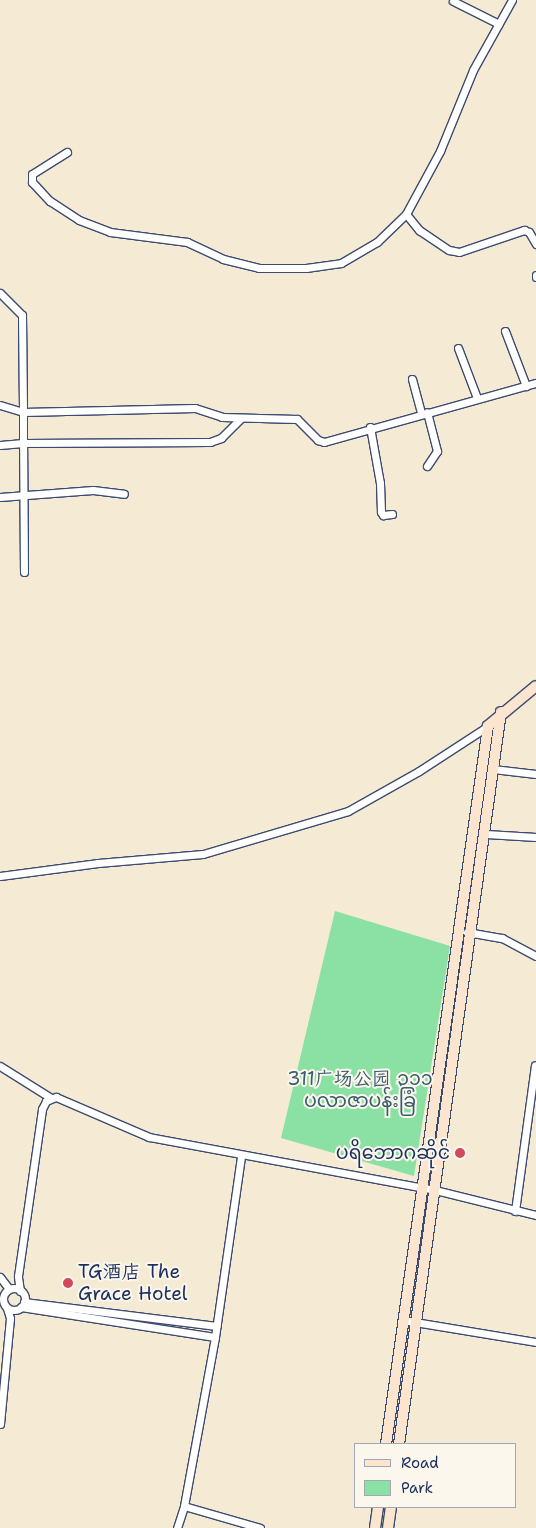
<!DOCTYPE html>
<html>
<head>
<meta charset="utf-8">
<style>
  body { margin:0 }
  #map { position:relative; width:536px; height:1528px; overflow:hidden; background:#f5ead4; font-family:"Shantell Sans","LXGW WenKai TC","Noto Sans Myanmar",sans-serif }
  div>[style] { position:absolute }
  .green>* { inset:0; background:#8be1a3 }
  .roads { filter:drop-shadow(1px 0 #3c4b70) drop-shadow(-1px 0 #3c4b70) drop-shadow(0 1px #3c4b70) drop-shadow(0 -1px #3c4b70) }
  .minor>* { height:7px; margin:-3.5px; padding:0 3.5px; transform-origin:3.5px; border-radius:3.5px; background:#fff }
  .minor>.ring { margin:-3.5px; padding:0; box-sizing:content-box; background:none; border:7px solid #fff; border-radius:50% }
  .secondary>* { height:10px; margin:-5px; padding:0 5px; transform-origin:5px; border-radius:5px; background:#fbe5cf }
  .dots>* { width:14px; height:14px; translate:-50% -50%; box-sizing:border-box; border:2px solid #fbf7ec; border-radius:50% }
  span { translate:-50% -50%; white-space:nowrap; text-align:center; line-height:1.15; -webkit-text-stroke:4px #fbf7ec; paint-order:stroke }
  .park-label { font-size:19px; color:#375c6f }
  .poi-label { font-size:19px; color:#1b2f5e }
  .right { translate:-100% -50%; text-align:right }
  .left { translate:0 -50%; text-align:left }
  .legend { position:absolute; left:354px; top:1443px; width:162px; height:65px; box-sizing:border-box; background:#fbf7ec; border:1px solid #a1a7b3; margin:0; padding:6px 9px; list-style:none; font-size:15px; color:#1b2f5e }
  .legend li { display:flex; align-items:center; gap:10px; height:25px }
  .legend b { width:25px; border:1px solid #a1a7b3 }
</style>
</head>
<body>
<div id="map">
  <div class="green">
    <i style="clip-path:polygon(335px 911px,450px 946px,414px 1176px,281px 1138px)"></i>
  </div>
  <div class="roads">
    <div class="minor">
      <i style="left:453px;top:1px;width:51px;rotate:26.6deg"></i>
      <i style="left:67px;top:152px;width:41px;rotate:147.8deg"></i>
      <i style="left:32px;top:174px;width:8px;rotate:90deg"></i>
      <i style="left:32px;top:182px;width:26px;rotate:47deg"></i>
      <i style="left:50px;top:201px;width:35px;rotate:33deg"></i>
      <i style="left:79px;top:220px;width:33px;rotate:21deg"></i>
      <i style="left:110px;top:232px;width:78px;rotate:7.4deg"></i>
      <i style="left:187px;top:242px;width:40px;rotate:25deg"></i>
      <i style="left:223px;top:259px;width:37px;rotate:14deg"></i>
      <i style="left:259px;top:268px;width:47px"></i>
      <i style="left:306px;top:268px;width:35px;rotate:-8deg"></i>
      <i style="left:341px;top:263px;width:42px;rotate:-30.3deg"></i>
      <i style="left:377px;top:242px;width:40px;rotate:-44deg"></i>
      <i style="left:406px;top:214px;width:72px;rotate:-61.6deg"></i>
      <i style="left:440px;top:151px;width:87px;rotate:-67.8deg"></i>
      <i style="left:473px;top:70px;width:80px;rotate:-60.9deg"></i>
      <i style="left:406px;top:214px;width:21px;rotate:51deg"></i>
      <i style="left:419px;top:230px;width:36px;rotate:34deg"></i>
      <i style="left:449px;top:250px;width:10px;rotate:11deg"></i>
      <i style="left:459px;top:252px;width:69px;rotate:-18.7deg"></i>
      <i style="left:524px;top:230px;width:5px;rotate:22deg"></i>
      <i style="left:529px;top:232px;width:14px;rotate:60deg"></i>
      <i style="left:536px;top:275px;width:2px;rotate:90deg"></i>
      <i style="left:0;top:293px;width:31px;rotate:45deg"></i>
      <i style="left:22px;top:315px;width:97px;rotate:89.4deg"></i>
      <i style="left:23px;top:412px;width:24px;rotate:-163deg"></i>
      <i style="left:505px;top:331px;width:59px;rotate:69.1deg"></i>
      <i style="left:458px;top:348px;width:53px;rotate:69.2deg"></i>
      <i style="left:412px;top:379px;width:35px;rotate:75deg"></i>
      <i style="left:370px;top:427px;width:57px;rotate:79.9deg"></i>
      <i style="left:380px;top:483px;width:29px;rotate:88deg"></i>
      <i style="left:381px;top:512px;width:4px;rotate:56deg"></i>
      <i style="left:383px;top:515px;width:9px;rotate:-6deg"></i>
      <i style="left:0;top:445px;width:23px;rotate:-5deg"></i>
      <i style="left:23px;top:443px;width:31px;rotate:-90deg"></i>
      <i style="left:23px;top:412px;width:172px;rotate:-1.3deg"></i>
      <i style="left:195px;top:408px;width:28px;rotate:18deg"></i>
      <i style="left:222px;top:417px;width:75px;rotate:1.5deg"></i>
      <i style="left:297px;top:419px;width:30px;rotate:45deg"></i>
      <i style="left:318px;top:440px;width:6px;rotate:18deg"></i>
      <i style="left:324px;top:442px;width:220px;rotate:-15.6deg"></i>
      <i style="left:427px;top:466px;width:18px;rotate:-56deg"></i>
      <i style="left:437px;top:451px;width:40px;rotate:-104.4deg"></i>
      <i style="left:0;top:497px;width:93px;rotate:-4.3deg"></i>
      <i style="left:93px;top:490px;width:31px;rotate:7deg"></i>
      <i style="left:24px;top:572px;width:129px;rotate:-90.4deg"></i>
      <i style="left:23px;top:443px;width:187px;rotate:-0.3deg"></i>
      <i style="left:210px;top:442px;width:12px;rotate:-20deg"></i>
      <i style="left:221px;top:438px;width:28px;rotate:-45deg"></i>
      <i style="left:493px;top:769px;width:43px;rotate:6.6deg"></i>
      <i style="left:486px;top:834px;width:50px;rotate:3.4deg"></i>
      <i style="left:0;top:876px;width:99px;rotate:-7.6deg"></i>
      <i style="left:98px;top:863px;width:105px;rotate:-4.9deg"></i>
      <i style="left:203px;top:854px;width:151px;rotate:-16.5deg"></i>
      <i style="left:348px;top:811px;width:81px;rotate:-29.4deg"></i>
      <i style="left:419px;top:771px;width:82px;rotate:-33.1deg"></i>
      <i style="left:467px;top:932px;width:36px;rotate:10deg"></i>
      <i style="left:502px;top:938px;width:38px;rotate:28deg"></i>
      <i style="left:0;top:1066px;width:60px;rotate:32.1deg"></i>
      <i style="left:515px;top:1211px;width:147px;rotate:-82.2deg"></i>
      <i style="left:0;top:1277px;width:15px;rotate:53deg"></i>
      <i class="ring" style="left:3px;top:1288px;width:15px;height:15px"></i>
      <i style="left:20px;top:1291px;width:15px;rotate:-98deg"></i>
      <i style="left:18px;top:1276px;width:169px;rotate:-81.8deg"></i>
      <i style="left:42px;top:1109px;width:9px;rotate:-63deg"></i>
      <i style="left:46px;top:1101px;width:11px;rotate:-22deg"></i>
      <i style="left:56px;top:1097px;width:101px;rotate:23.3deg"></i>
      <i style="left:149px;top:1137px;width:291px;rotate:10.5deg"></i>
      <i style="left:435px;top:1190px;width:104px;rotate:13.9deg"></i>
      <i style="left:24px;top:1302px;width:194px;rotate:7.1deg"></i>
      <i style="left:21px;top:1307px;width:196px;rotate:8.8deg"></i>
      <i style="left:403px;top:1320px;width:135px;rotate:9.4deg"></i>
      <i style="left:0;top:1424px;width:106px;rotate:-84.6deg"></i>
      <i style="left:10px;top:1318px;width:10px;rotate:-107deg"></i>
      <i style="left:184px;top:1506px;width:79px;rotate:16.1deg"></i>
      <i style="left:177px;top:1528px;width:23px;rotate:-72deg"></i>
      <i style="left:184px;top:1506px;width:172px;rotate:-79.6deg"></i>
      <i style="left:215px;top:1337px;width:183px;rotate:-81.8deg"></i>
    </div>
    <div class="secondary">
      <i style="left:386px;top:1444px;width:725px;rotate:-81.91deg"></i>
      <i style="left:488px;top:726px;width:62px;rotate:-39.8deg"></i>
      <i style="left:399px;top:1444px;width:739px;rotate:-82.07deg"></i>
      <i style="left:375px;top:1528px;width:21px;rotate:-82deg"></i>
      <i style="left:388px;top:1528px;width:21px;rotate:-82deg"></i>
    </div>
  </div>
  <div class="dots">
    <i style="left:460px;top:1153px;background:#d1495b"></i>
    <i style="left:68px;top:1283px;background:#d1495b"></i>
  </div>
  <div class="park-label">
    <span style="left:360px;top:1090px">311广场公园 ၃၁၁<br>ပလာဇာပန်းခြံ</span>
  </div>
  <div class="poi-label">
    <span class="right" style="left:450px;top:1153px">ပရိဘောဂဆိုင်</span>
    <span class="left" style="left:78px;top:1283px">TG酒店 The<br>Grace Hotel</span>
  </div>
  <ul class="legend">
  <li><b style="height:6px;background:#fbe5cf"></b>Road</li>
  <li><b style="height:14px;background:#8be1a3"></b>Park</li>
  </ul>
</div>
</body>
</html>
